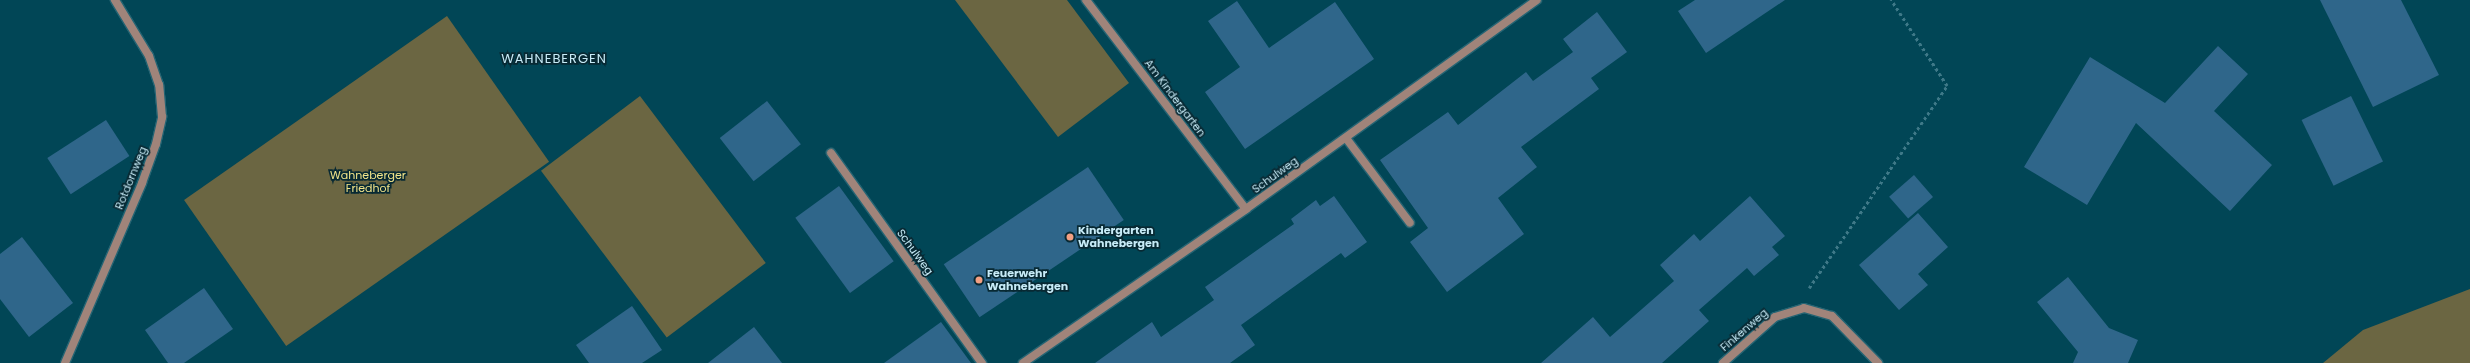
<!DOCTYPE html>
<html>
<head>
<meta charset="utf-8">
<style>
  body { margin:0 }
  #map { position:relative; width:2470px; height:363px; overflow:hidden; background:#014656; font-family:Poppins,sans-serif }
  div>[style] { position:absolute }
  .green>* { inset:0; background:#6b6642; transform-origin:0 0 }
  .building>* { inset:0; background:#2f668a; transform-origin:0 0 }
  .path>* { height:2.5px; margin-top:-1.25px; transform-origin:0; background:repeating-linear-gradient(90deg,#3f7988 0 3px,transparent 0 6px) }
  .roads { filter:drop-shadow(1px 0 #256473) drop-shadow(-1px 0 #256473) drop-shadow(0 1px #256473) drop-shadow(0 -1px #256473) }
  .lane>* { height:8px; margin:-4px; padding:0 4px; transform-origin:4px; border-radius:4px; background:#a0847a }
  .street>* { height:8px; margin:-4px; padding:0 4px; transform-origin:4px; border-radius:4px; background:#a0847a }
  .dots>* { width:11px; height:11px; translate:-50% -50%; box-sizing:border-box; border:2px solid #082933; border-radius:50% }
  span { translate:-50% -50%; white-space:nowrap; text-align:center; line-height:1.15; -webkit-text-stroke:3.5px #082933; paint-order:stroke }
  .street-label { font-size:11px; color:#c7ebf7 }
  .park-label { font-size:11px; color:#f2e489 }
  .poi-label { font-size:11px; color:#c7ebf7; font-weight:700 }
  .left { translate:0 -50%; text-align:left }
  .quarter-label { font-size:13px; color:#c7ebf7; letter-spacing:1px }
</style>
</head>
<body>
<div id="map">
  <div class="green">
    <i style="clip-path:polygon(955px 0,1067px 0,1129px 83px,1058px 137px)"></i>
    <i style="left:447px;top:16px;width:178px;height:321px;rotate:55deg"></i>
    <i style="left:640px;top:96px;width:209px;height:124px;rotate:53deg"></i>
    <i style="clip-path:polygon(2470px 289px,2470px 363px,2323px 363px,2363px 330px)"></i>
  </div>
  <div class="building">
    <i style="clip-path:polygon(1695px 0,1785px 0,1706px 53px,1678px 11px)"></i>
    <i style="clip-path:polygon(2320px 0,2401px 0,2439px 75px,2373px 107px)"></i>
    <i style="clip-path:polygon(1237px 1px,1269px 48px,1335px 2px,1374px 59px,1245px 149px,1205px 92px,1240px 67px,1208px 21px)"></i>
    <i style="clip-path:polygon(1597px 12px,1627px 52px,1591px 78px,1599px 89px,1521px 147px,1537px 167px,1498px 198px,1524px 234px,1447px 292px,1410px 242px,1428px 228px,1380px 160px,1448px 112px,1458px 125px,1526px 72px,1533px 81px,1573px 52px,1563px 39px)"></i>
    <i style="clip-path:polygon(2218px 46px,2248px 74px,2214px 111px,2272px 165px,2230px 211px,2136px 123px,2087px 205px,2024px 167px,2090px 57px,2165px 103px)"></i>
    <i style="left:2351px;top:96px;width:73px;height:55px;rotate:64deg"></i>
    <i style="left:767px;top:101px;width:55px;height:60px;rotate:52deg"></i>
    <i style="left:106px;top:120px;width:43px;height:70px;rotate:57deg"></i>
    <i style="left:1088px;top:167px;width:64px;height:174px;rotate:56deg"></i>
    <i style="left:1914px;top:175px;width:29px;height:33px;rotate:49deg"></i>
    <i style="left:839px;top:186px;width:93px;height:54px;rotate:54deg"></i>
    <i style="clip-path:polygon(1334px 196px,1367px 242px,1345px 258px,1341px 253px,1241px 325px,1255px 345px,1230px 363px,1095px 363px,1152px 322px,1161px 337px,1214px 300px,1205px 287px,1294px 224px,1291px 219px,1316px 200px,1320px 206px)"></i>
    <i style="clip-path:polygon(1750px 196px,1785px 236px,1772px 247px,1779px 255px,1754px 276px,1747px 268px,1699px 310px,1709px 321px,1662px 363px,1541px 363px,1593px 317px,1610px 337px,1674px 281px,1660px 265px,1694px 234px,1700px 241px)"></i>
    <i style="clip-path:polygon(1918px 213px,1948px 247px,1918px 274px,1928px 285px,1899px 310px,1859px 265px)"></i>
    <i style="clip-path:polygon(22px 237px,73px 303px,29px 337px,0 299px,0 254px)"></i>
    <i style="clip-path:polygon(2068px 277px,2109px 328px,2138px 340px,2128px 363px,2073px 363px,2078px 352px,2037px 302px)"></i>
    <i style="clip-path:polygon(204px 288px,233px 329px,184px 363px,168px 363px,145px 330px)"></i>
    <i style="clip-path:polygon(632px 306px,662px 350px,642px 363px,589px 363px,576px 345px)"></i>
    <i style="clip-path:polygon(941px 322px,971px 363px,884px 363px)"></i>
    <i style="clip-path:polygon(754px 327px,782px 363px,708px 363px)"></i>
  </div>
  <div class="path">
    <i style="left:1809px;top:288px;width:245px;rotate:-55.7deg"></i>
    <i style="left:1947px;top:86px;width:103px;rotate:-123.1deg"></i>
  </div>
  <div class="roads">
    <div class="lane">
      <i style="left:1346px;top:138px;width:106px;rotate:53deg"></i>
      <i style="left:831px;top:153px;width:259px;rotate:54.3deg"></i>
    </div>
    <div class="street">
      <i style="left:1086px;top:0;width:263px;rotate:52.6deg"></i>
      <i style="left:65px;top:363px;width:196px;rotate:-66.8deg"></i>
      <i style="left:142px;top:183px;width:41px;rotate:-70.3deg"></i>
      <i style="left:156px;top:144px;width:28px;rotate:-77deg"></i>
      <i style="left:162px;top:117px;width:32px;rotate:-95deg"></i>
      <i style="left:159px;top:85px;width:31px;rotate:-109deg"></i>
      <i style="left:149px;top:56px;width:66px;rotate:-121.3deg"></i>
      <i style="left:1023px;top:363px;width:271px;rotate:-34.6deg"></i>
      <i style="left:1246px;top:209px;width:358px;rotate:-35.7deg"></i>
      <i style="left:1723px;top:363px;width:69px;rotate:-41.5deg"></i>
      <i style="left:1775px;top:317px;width:30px;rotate:-17deg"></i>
      <i style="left:1804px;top:308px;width:29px;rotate:16deg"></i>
      <i style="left:1832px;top:316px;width:66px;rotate:45.6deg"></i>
    </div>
  </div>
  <div class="dots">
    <i style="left:1070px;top:237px;background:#f39f82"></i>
    <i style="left:979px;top:280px;background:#f39f82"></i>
  </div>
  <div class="street-label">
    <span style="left:1175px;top:98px;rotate:53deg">Am Kindergarten</span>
    <span style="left:1275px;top:175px;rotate:-36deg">Schulweg</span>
    <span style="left:131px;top:178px;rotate:-68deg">Rotdornweg</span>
    <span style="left:915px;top:252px;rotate:54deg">Schulweg</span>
    <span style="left:1744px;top:330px;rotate:-41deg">Finkenweg</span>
  </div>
  <div class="park-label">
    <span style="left:368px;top:182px">Wahneberger<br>Friedhof</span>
  </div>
  <div class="poi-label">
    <span class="left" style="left:1078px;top:237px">Kindergarten<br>Wahnebergen</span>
    <span class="left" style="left:987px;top:280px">Feuerwehr<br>Wahnebergen</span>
  </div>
  <div class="quarter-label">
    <span style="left:554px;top:59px">WAHNEBERGEN</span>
  </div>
</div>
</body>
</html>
